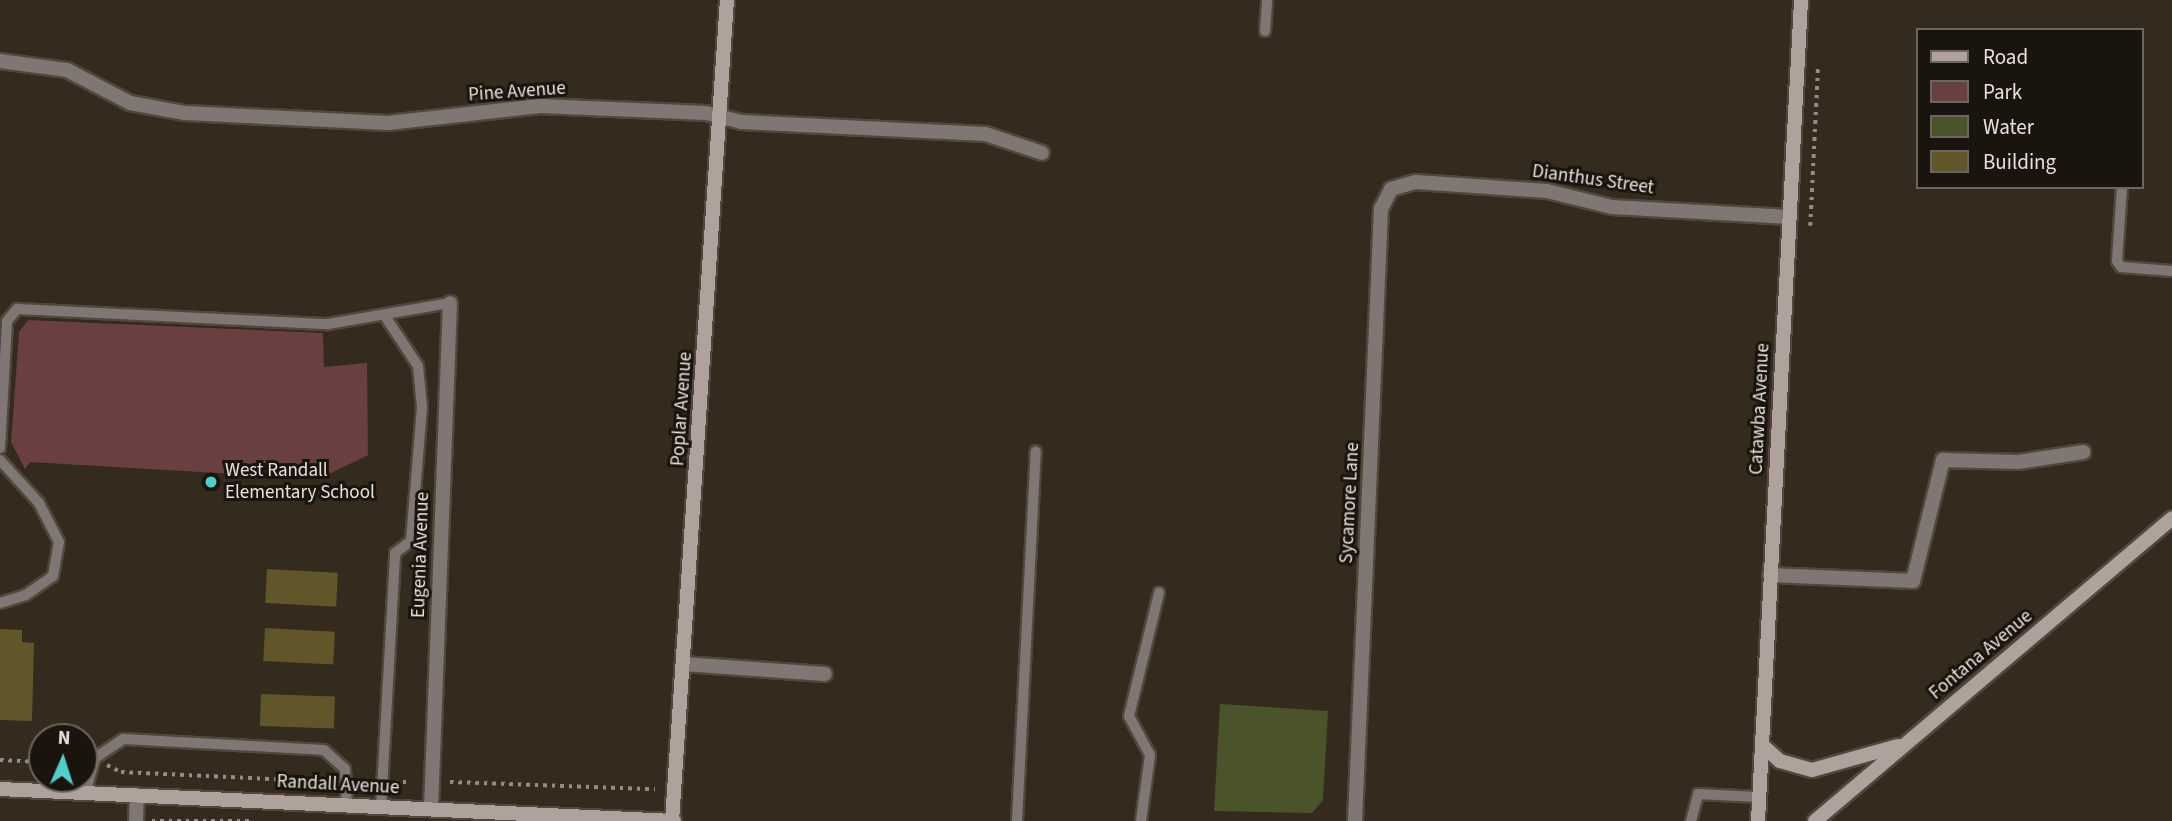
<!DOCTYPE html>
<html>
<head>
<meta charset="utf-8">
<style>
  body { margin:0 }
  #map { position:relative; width:2172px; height:821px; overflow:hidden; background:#352a1e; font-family:"Source Sans 3",sans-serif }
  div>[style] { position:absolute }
  .green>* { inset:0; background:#693f3f }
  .water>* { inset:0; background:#4a5329 }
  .building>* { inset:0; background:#61552a; transform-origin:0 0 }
  .path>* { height:3.5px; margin-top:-1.75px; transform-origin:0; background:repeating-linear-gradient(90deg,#958c83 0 3.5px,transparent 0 8.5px) }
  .roads { filter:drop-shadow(2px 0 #52473c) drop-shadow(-2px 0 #52473c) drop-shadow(0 2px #52473c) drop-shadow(0 -2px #52473c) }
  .lane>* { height:10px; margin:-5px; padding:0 5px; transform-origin:5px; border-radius:5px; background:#807774 }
  .street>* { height:14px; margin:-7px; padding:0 7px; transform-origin:7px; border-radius:7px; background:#807774 }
  .secondary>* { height:14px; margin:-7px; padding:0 7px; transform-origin:7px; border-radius:7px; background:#afa29c }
  .dots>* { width:19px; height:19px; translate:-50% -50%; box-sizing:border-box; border:4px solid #19140e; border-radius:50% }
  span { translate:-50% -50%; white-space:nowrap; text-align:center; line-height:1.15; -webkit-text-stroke:6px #19140e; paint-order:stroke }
  .street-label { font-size:19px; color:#e8e1d9 }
  .poi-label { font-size:19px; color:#e8e1d9 }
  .left { translate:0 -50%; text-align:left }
  .legend { position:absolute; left:1916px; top:28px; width:228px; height:161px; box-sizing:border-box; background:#19140e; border:2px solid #6c665f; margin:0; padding:9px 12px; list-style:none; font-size:21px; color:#e8e1d9 }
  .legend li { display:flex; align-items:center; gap:14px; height:35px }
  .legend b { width:35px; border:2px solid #6c665f }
  .north { position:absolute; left:28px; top:723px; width:70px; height:70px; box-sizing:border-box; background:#19140e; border:2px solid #6c665f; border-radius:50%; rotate:3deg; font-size:19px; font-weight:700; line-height:28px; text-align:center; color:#e8e1d9 }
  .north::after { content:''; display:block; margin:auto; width:24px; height:32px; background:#53cdca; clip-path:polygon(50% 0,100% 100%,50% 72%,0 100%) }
</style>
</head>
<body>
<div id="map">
  <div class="green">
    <i style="clip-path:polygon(28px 320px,323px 333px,324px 367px,367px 363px,368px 455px,319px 479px,30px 462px,25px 469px,11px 442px,19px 332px)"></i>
  </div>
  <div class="water">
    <i style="clip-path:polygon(1220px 704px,1328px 711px,1323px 800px,1312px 813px,1214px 811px)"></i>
  </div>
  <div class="building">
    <i style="left:267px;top:569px;width:71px;height:34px;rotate:3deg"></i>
    <i style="left:265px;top:628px;width:70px;height:33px;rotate:3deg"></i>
    <i style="clip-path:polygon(0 629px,22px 630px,22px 642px,34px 643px,32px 721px,0 720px)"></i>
    <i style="left:261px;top:694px;width:74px;height:32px;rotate:2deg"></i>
  </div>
  <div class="path">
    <i style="left:1810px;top:226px;width:161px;rotate:-87.2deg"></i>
    <i style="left:0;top:760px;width:42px;rotate:2.7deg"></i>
    <i style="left:107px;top:765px;width:16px;rotate:27deg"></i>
    <i style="left:121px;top:772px;width:209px;rotate:2.7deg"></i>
    <i style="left:394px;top:782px;width:12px"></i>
    <i style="left:450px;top:782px;width:205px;rotate:2deg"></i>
    <i style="left:152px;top:821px;width:102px"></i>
  </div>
  <div class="roads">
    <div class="lane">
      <i style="left:1265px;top:31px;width:31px;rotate:-86deg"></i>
      <i style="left:2122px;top:187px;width:74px;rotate:93.9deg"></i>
      <i style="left:2117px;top:261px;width:7px;rotate:56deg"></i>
      <i style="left:2121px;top:267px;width:51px;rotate:4.5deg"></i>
      <i style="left:0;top:448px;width:127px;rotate:-86.8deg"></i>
      <i style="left:7px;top:321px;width:16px;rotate:-50deg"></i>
      <i style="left:17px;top:309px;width:311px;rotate:2.8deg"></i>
      <i style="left:328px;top:324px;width:124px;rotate:-9.8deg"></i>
      <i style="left:0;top:460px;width:58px;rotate:47.8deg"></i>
      <i style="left:39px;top:503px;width:44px;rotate:62.9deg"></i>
      <i style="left:59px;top:542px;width:35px;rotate:100deg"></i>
      <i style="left:53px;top:576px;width:33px;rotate:145deg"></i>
      <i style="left:26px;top:595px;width:27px;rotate:163deg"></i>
      <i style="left:85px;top:793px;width:36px;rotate:-74deg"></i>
      <i style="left:95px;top:758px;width:34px;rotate:-34deg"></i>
      <i style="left:123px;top:739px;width:201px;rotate:3.1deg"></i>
      <i style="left:324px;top:750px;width:28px;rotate:42deg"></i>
      <i style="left:345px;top:769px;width:36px;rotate:87deg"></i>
      <i style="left:381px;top:807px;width:254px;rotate:-86.8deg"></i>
      <i style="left:395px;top:553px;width:20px;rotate:-37deg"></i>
      <i style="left:411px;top:541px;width:134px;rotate:-85.3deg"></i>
      <i style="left:422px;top:407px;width:41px;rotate:-95.6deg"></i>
      <i style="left:418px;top:366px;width:60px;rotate:-123.4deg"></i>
      <i style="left:1017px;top:821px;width:370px;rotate:-87.1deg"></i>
      <i style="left:1141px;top:821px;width:67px;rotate:-82.2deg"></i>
      <i style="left:1150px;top:755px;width:44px;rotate:-118.3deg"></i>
      <i style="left:1129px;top:716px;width:127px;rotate:-76.3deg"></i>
      <i style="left:1691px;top:821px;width:28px;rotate:-75deg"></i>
      <i style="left:1698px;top:794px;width:61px;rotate:2.8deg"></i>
    </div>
    <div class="street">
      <i style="left:0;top:61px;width:68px;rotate:7.7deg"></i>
      <i style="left:67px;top:70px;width:71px;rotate:27.6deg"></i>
      <i style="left:130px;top:103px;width:56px;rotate:10.3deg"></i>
      <i style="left:185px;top:113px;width:203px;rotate:2.8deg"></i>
      <i style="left:388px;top:123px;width:153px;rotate:-6.4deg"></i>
      <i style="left:540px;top:106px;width:166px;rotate:2.4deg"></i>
      <i style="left:706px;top:113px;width:36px;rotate:14deg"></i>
      <i style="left:741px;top:122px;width:245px;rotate:2.8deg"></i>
      <i style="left:986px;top:134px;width:59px;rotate:18.7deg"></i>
      <i style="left:1770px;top:575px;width:143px;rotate:2.4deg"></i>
      <i style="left:1913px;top:581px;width:125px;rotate:-76.1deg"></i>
      <i style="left:1943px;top:460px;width:75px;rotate:1.5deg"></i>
      <i style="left:2018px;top:462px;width:66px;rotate:-8.7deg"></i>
      <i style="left:683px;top:664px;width:142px;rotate:4deg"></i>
      <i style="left:431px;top:809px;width:506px;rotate:-87.85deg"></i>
      <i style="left:136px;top:821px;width:26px;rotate:-88deg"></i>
      <i style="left:1355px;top:821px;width:613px;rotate:-87.57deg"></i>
      <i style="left:1381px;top:209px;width:22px;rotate:-63deg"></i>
      <i style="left:1391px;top:189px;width:26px;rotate:-16deg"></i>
      <i style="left:1416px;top:182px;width:131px;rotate:3.9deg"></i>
      <i style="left:1547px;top:191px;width:67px;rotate:13.8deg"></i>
      <i style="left:1612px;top:207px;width:178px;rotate:3.2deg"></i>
    </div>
    <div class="secondary">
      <i style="left:1762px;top:745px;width:24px;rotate:42deg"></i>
      <i style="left:1780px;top:761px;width:33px;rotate:16deg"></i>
      <i style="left:1812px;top:770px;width:89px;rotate:-15.6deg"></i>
      <i style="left:0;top:789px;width:675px;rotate:2.72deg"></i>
      <i style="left:672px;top:821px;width:823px;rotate:-86.17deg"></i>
      <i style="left:1758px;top:821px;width:822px;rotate:-87deg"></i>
      <i style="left:1815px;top:821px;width:468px;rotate:-40.3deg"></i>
    </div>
  </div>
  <div class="dots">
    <i style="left:211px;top:482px;background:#53cdca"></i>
  </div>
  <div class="street-label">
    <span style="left:517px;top:92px;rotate:-4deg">Pine Avenue</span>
    <span style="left:1593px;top:180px;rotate:8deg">Dianthus Street</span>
    <span style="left:682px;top:409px;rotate:-86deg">Poplar Avenue</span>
    <span style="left:1760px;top:409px;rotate:-87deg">Catawba Avenue</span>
    <span style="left:1350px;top:503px;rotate:-87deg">Sycamore Lane</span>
    <span style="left:421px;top:555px;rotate:-88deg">Eugenia Avenue</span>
    <span style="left:1981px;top:655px;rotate:-40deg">Fontana Avenue</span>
    <span style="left:338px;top:785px;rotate:3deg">Randall Avenue</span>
  </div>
  <div class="poi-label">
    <span class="left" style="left:225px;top:482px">West Randall<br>Elementary School</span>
  </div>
  <ul class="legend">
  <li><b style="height:9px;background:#afa29c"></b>Road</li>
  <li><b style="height:19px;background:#693f3f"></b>Park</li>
  <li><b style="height:19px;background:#4a5329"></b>Water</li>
  <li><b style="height:19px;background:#61552a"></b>Building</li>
  </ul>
  <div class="north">N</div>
</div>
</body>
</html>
